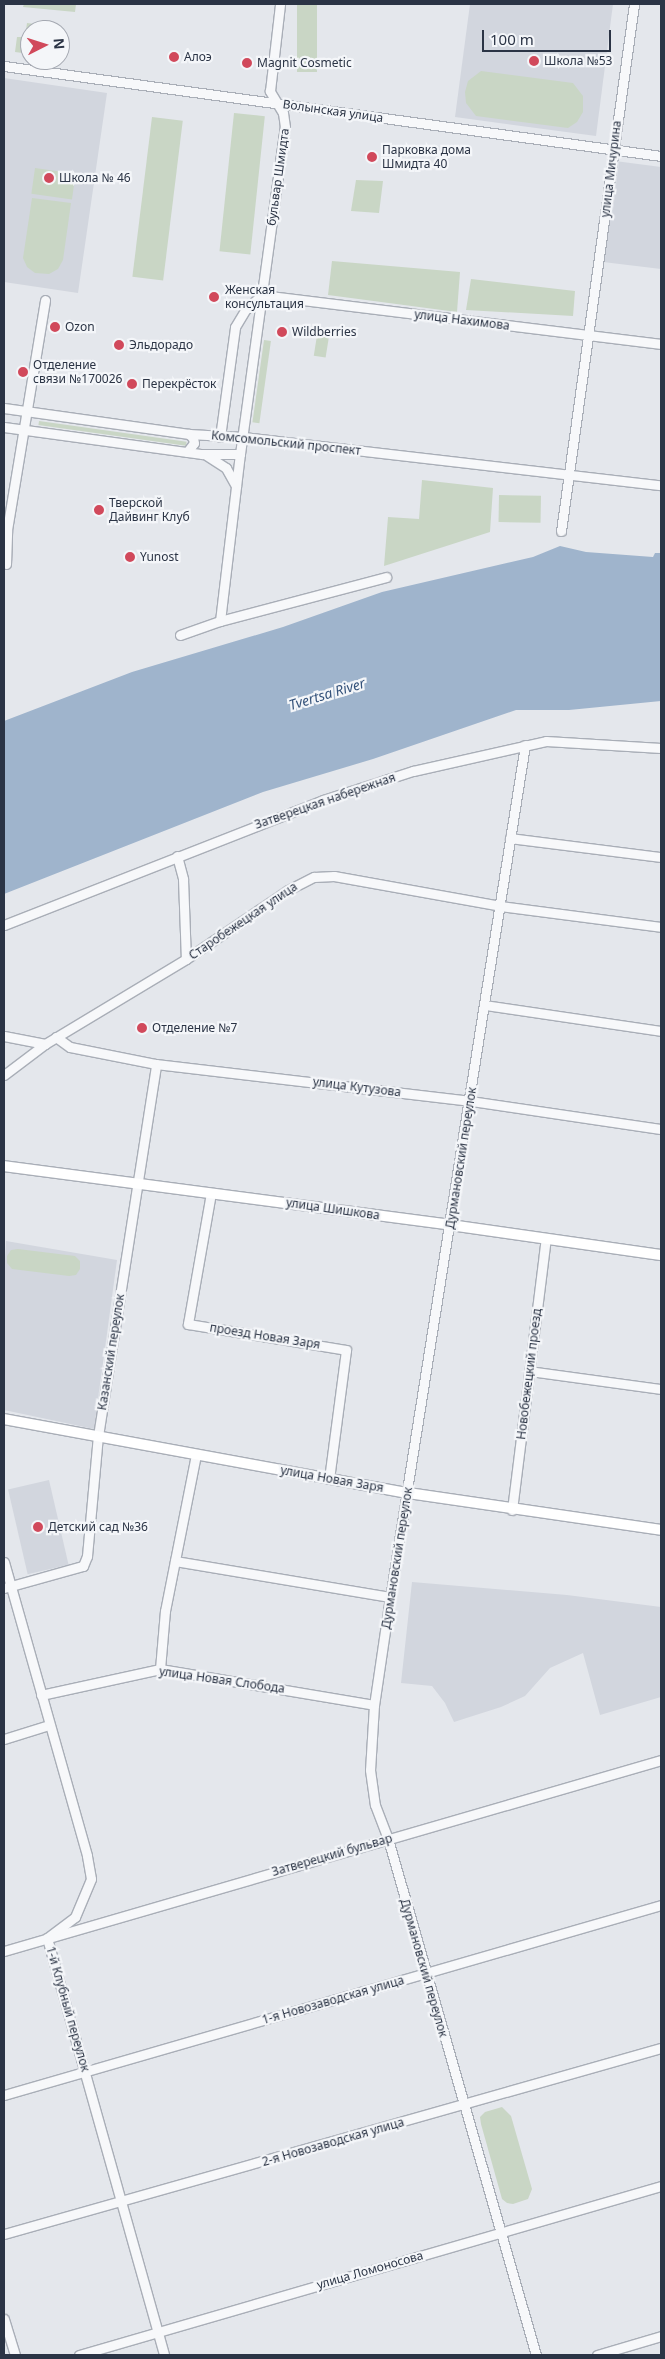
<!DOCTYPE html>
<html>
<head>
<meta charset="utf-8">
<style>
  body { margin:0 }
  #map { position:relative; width:665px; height:2359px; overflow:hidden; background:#e4e7ec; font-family:"Noto Sans",sans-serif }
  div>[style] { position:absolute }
  .built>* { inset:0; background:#d2d6de; transform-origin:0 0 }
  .green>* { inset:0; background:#c9d6c5; transform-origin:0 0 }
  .water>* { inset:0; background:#9fb4cc }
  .roads { filter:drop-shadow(1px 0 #a9aeb7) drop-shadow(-1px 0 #a9aeb7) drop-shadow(0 1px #a9aeb7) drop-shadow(0 -1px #a9aeb7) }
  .minor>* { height:9px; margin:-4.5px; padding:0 4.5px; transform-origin:4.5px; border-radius:4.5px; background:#f7f8fa }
  .major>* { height:10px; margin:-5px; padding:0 5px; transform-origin:5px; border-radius:5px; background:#fff }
  .dots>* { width:14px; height:14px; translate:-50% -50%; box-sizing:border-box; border:2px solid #f4f6f9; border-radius:50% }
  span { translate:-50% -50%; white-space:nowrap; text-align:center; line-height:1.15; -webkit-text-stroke:4.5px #f4f6f9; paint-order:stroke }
  .poi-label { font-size:12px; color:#2b3445 }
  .left { translate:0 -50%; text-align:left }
  .street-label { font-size:12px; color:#2b3445 }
  .water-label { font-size:14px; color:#34527a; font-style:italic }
  .frame { position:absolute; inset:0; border:5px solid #2b3445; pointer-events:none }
  .north { position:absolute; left:20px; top:20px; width:50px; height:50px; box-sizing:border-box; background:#f4f6f9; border:1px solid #a4a8b1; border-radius:50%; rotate:85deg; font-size:14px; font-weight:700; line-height:20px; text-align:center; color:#2b3445 }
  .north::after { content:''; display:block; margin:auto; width:18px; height:22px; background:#d1495b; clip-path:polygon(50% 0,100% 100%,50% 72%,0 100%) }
  .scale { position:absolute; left:482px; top:30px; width:129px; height:22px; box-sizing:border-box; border:2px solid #2b3445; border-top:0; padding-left:6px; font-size:15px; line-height:18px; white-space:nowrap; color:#2b3445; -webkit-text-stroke:4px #f4f6f9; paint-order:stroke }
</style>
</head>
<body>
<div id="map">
  <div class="built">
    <i style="clip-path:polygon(470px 4px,613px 4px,596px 136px,455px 117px)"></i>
    <i style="clip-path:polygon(4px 78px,107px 93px,78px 293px,4px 282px)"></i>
    <i style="clip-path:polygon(615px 161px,661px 167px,661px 269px,603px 262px)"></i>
    <i style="clip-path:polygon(6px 1241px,117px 1260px,94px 1429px,4px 1410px,4px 1279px)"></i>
    <i style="left:49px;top:1480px;width:87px;height:42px;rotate:77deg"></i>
    <i style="clip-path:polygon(412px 1582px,567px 1595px,661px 1607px,661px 1697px,600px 1715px,583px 1653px,550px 1668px,525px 1696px,501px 1707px,454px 1722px,445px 1703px,432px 1686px,401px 1683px)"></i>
  </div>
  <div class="green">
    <i style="clip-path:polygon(24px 4px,76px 4px,75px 12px,23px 7px)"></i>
    <i style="left:297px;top:4px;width:20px;height:68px"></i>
    <i style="clip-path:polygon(27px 23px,59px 27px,58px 30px,30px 30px,30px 54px,15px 52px,17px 37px,25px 37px)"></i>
    <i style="clip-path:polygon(481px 71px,573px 83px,583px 96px,583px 112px,577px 122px,568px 128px,476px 116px,466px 103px,465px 92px,468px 81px)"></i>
    <i style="left:234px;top:113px;width:31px;height:139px;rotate:6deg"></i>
    <i style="left:152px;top:117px;width:31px;height:161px;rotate:7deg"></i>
    <i style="left:35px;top:168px;width:41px;height:26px;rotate:8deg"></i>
    <i style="clip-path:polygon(356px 180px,383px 181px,379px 213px,351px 211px)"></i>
    <i style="clip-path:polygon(32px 198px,71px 203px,63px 260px,58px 269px,49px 274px,35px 273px,27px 267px,23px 258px)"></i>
    <i style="clip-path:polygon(332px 261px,460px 272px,457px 312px,328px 295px)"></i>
    <i style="clip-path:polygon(471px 279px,575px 291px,573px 316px,466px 310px)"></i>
    <i style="left:318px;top:329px;width:12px;height:27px;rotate:9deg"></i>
    <i style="left:264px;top:340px;width:7px;height:83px;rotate:8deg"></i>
    <i style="left:39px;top:421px;width:149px;height:4px;rotate:8deg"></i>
    <i style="clip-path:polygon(422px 480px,493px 488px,490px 532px,384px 566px,388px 517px,419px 519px)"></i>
    <i style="left:499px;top:495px;width:42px;height:27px;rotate:1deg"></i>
    <i style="clip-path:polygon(18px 1249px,75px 1256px,80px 1261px,80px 1269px,76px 1275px,69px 1276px,12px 1269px,7px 1263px,7px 1256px,11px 1250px)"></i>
    <i style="clip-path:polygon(502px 2107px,511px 2116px,532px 2189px,528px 2199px,513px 2204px,507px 2203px,502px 2199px,481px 2124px,480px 2117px,485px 2112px)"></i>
  </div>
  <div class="water">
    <i style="clip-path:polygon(560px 546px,586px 552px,653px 557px,655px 553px,661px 553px,661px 701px,569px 710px,516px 710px,373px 759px,263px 792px,4px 894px,4px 721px,132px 672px,283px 627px,382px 592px,533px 557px)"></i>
  </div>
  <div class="roads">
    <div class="minor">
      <i style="left:4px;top:66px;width:663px;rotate:7.8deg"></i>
      <i style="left:262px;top:295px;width:402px;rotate:7deg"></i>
      <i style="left:4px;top:408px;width:187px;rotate:8deg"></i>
      <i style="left:189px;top:434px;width:54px;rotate:3.2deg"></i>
      <i style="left:243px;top:437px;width:421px;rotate:6.6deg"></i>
      <i style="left:4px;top:427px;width:200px;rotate:7.8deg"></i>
      <i style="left:202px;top:454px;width:38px"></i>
      <i style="left:220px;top:437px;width:111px;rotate:-82.2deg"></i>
      <i style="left:235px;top:327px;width:21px;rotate:-59deg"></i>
      <i style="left:246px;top:309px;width:21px;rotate:-41deg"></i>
      <i style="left:187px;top:452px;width:11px;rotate:-52deg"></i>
      <i style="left:194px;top:443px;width:5px;rotate:-101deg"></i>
      <i style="left:193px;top:438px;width:6px;rotate:-135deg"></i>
      <i style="left:206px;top:455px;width:24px;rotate:33deg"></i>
      <i style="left:226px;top:468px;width:21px;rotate:61deg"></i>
      <i style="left:561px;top:531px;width:532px;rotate:-82.11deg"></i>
      <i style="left:6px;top:564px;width:34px;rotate:-88deg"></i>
      <i style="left:7px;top:530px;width:233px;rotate:-80.6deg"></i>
      <i style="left:220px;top:621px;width:168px;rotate:-83.2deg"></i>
      <i style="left:240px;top:454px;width:330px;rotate:-82.2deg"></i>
      <i style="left:285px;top:127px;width:14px;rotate:-98deg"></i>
      <i style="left:283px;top:113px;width:26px;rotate:-121deg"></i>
      <i style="left:270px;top:91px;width:88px;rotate:-83.4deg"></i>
      <i style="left:180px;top:635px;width:42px;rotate:-19.3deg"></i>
      <i style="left:220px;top:621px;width:172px;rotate:-14.8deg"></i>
      <i style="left:525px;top:745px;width:863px;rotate:99deg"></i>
      <i style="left:390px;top:1597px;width:109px;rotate:98.4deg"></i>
      <i style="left:374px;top:1705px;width:65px;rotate:93.5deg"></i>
      <i style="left:370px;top:1770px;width:35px;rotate:82deg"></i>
      <i style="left:375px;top:1805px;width:36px;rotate:69deg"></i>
      <i style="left:388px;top:1839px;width:537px;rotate:74deg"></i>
      <i style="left:510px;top:838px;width:152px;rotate:7.2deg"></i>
      <i style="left:177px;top:856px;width:24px;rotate:75deg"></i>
      <i style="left:183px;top:879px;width:80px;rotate:87.9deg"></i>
      <i style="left:4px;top:925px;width:343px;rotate:-21.4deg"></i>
      <i style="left:323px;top:800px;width:95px;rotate:-17.9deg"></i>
      <i style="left:413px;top:771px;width:136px;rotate:-12.7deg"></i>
      <i style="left:546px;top:741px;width:115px;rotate:3.5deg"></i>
      <i style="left:485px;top:1005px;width:178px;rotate:8.4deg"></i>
      <i style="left:4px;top:1036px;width:42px;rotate:11deg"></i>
      <i style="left:56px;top:1037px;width:17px;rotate:36deg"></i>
      <i style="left:70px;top:1047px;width:88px;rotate:11.2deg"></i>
      <i style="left:156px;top:1064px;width:317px;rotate:6.7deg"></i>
      <i style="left:471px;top:1101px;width:192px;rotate:8.4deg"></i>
      <i style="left:4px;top:1075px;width:51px;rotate:-37.1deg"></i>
      <i style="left:45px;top:1044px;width:165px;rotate:-31.1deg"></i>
      <i style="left:186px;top:959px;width:123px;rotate:-34.1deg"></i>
      <i style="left:288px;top:890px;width:29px;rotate:-27deg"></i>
      <i style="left:314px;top:877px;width:20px;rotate:-3deg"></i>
      <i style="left:334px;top:876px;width:169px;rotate:10.2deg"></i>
      <i style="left:500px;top:906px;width:162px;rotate:7.4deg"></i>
      <i style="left:211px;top:1193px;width:133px;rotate:100deg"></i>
      <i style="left:188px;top:1324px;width:160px;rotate:9.3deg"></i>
      <i style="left:346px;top:1350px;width:130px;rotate:97.5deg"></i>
      <i style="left:529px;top:1371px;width:133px;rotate:7.8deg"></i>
      <i style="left:512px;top:1510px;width:274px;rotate:-82.9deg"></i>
      <i style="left:175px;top:1561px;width:218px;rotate:9.5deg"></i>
      <i style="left:4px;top:1562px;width:305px;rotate:74.2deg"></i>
      <i style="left:87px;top:1856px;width:23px;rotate:80deg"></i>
      <i style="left:91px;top:1879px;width:41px;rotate:112.8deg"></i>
      <i style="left:75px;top:1917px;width:35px;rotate:143deg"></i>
      <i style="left:47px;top:1938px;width:433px;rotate:74.3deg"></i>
      <i style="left:4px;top:1588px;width:82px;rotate:-15.6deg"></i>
      <i style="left:83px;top:1566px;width:11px;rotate:-68deg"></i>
      <i style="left:87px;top:1556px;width:121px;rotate:-84.8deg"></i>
      <i style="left:98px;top:1436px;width:376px;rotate:-81.1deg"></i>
      <i style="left:160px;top:1669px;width:58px;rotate:-85.1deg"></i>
      <i style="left:165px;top:1611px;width:160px;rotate:-78.8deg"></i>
      <i style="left:41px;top:1695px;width:122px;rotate:-12.3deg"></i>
      <i style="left:160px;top:1669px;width:217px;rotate:9.5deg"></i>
      <i style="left:4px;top:1739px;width:47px;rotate:-17.3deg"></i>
      <i style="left:4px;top:1951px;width:684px;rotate:-16.21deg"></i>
      <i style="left:4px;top:2095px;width:684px;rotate:-16.13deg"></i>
      <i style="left:4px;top:2234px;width:683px;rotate:-15.81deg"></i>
      <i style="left:4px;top:2319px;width:38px;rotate:73deg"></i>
      <i style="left:79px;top:2355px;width:606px;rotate:-16.19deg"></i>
      <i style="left:597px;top:2355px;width:67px;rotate:-16.5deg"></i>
    </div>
    <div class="major">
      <i style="left:4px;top:1166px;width:450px;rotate:7.5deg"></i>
      <i style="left:450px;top:1225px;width:213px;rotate:8.1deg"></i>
      <i style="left:4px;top:1419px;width:411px;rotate:10.4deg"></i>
      <i style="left:408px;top:1493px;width:256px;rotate:8.3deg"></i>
    </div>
  </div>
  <div class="dots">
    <i style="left:174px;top:57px;background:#d1495b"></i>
    <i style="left:534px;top:61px;background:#d1495b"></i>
    <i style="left:247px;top:63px;background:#d1495b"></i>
    <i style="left:372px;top:157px;background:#d1495b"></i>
    <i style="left:49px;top:178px;background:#d1495b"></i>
    <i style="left:214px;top:297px;background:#d1495b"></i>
    <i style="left:55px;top:327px;background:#d1495b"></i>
    <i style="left:282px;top:332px;background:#d1495b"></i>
    <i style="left:119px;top:345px;background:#d1495b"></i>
    <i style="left:23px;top:372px;background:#d1495b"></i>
    <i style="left:132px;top:384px;background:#d1495b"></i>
    <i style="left:99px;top:510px;background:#d1495b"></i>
    <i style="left:130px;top:557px;background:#d1495b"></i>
    <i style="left:142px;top:1028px;background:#d1495b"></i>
    <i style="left:38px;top:1527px;background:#d1495b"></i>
  </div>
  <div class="poi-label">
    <span class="left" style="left:184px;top:57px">Алоэ</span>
    <span class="left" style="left:544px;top:61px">Школа №53</span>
    <span class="left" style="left:257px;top:63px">Magnit Cosmetic</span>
    <span class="left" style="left:382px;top:157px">Парковка дома<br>Шмидта 40</span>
    <span class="left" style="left:59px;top:178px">Школа № 46</span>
    <span class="left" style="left:225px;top:297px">Женская<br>консультация</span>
    <span class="left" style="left:65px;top:327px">Ozon</span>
    <span class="left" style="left:292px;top:332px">Wildberries</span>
    <span class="left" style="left:129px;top:345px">Эльдорадо</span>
    <span class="left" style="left:33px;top:372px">Отделение<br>связи №170026</span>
    <span class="left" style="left:142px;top:384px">Перекрёсток</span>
    <span class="left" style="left:109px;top:510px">Тверской<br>Дайвинг Клуб</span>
    <span class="left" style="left:140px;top:557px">Yunost</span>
    <span class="left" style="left:152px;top:1028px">Отделение №7</span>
    <span class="left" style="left:48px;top:1527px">Детский сад №36</span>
  </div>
  <div class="street-label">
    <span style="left:333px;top:111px;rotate:8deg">Волынская улица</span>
    <span style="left:611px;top:169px;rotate:-83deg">улица Мичурина</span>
    <span style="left:278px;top:177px;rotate:-82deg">бульвар Шмидта</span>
    <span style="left:462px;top:320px;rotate:7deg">улица Нахимова</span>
    <span style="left:286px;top:443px;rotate:6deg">Комсомольский проспект</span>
    <span style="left:325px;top:801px;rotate:-19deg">Затверецкая набережная</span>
    <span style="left:243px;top:921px;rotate:-34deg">Старобежецкая улица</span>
    <span style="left:357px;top:1087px;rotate:7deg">улица Кутузова</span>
    <span style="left:461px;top:1158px;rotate:-81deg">Дурмановский переулок</span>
    <span style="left:333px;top:1209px;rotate:8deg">улица Шишкова</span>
    <span style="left:265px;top:1336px;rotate:9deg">проезд Новая Заря</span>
    <span style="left:111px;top:1352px;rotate:-81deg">Казанский переулок</span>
    <span style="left:529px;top:1374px;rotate:-83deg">Новобежецкий проезд</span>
    <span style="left:332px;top:1479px;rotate:10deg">улица Новая Заря</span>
    <span style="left:397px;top:1558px;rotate:-81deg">Дурмановский переулок</span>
    <span style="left:222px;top:1680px;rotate:8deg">улица Новая Слобода</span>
    <span style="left:332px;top:1855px;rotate:-16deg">Затверецкий бульвар</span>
    <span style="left:424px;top:1968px;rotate:74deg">Дурмановский переулок</span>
    <span style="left:333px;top:2000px;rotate:-16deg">1-я Новозаводская улица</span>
    <span style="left:68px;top:2009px;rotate:74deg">1-й Клубный переулок</span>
    <span style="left:333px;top:2142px;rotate:-16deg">2-я Новозаводская улица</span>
    <span style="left:370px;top:2270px;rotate:-16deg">улица Ломоносова</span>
  </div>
  <div class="water-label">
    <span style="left:327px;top:694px;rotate:-17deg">Tvertsa River</span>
  </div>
  <div class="frame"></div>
  <div class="north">N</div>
  <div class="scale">100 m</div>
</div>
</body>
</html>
